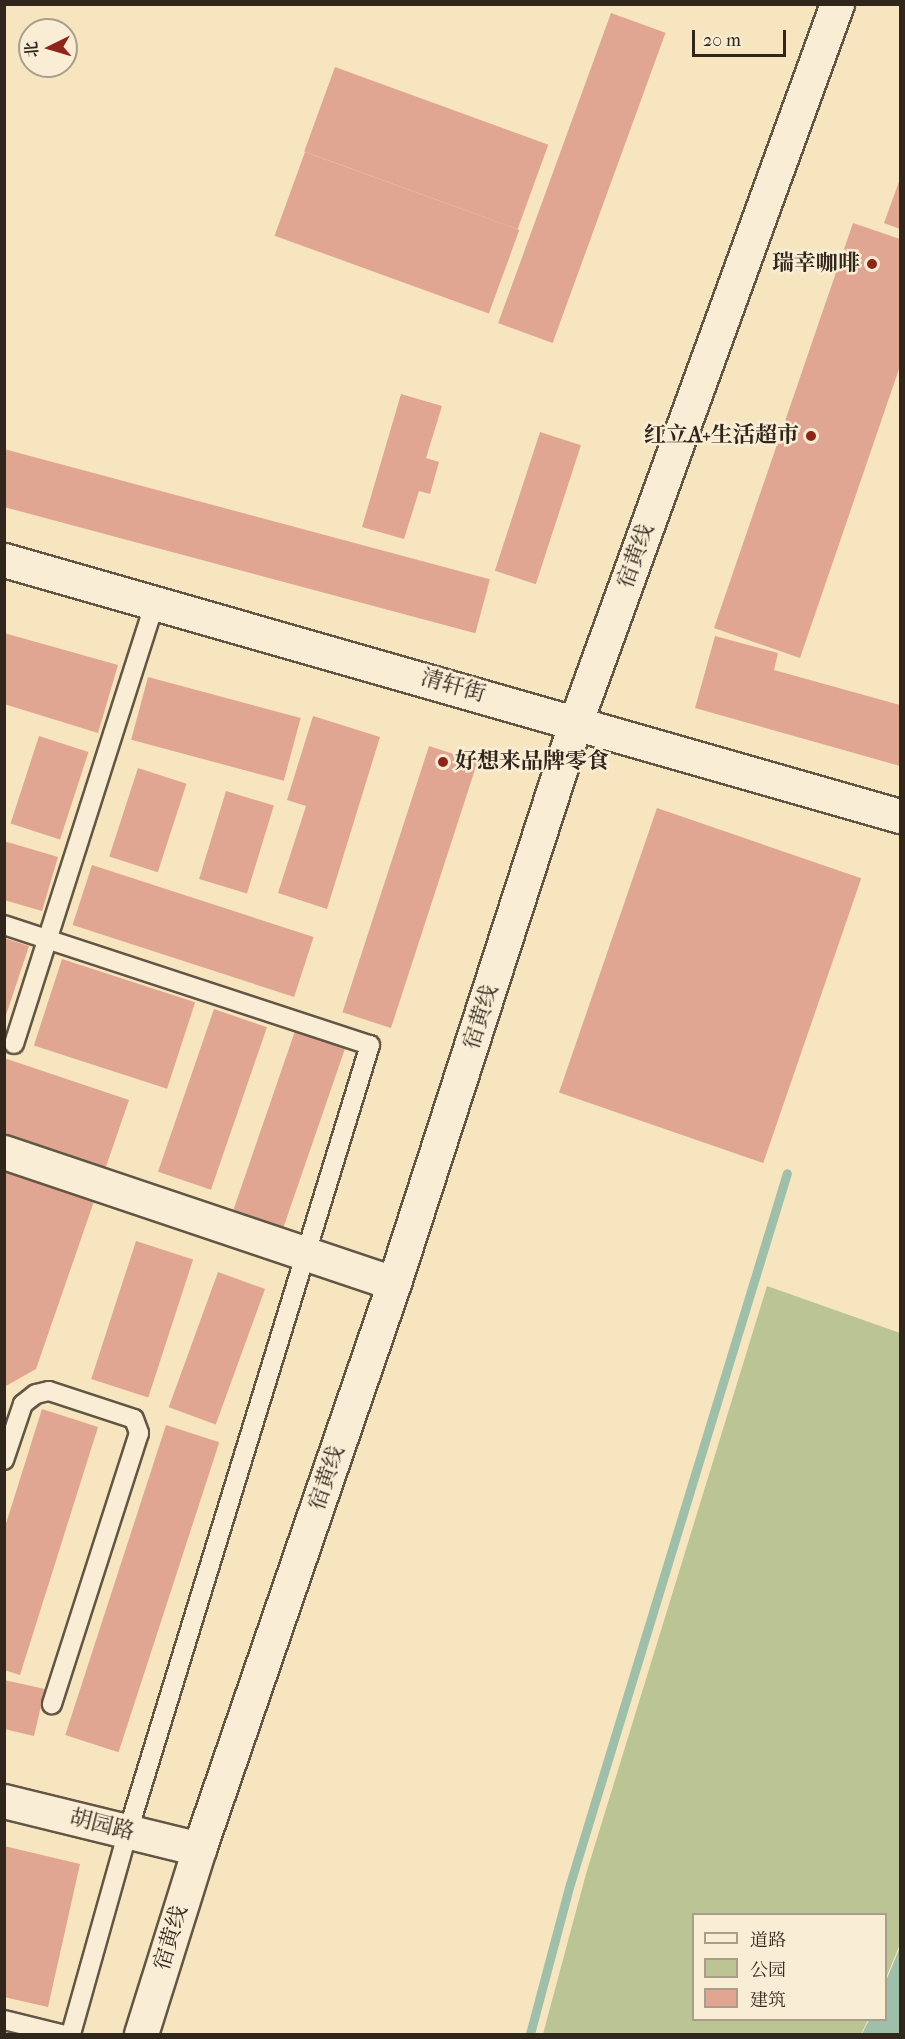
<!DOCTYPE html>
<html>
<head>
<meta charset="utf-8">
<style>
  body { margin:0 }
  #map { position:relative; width:905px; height:2039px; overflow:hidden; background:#f6e5be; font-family:"IM FELL French Canon","Noto Serif SC",serif }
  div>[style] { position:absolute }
  .green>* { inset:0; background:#bac593 }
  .water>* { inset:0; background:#9ec0ab }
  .stream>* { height:9px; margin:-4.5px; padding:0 4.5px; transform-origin:4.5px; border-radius:4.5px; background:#9ec0ab }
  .building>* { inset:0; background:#e0a692; transform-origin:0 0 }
  .roads { filter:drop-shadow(2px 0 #625644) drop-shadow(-2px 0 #625644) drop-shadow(0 2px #625644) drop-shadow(0 -2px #625644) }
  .lane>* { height:18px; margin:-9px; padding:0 9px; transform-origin:9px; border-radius:9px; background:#f9eed5 }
  .street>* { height:33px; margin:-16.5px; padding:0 16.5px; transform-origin:16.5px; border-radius:16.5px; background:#f9eed5 }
  .secondary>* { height:33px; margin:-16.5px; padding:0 16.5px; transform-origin:16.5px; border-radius:16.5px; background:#f9eed5 }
  .dots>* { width:16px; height:16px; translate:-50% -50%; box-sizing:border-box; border:3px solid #f9eed5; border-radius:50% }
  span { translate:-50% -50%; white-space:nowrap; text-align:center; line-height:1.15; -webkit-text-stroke:5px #f9eed5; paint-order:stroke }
  .poi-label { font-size:22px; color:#30261b; font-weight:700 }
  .right { translate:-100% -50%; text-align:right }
  .left { translate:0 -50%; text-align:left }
  .street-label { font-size:22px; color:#30261b }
  .frame { position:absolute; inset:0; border:6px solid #30261b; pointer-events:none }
  .legend { position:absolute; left:692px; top:1913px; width:195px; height:108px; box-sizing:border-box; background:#f9eed5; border:2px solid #a99e8b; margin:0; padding:8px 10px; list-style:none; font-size:18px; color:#30261b }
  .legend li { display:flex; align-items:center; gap:12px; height:30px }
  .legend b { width:30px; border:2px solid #a99e8b }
  .north { position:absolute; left:18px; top:18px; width:60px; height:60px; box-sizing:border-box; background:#f9eed5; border:2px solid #a99e8b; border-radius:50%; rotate:265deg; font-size:16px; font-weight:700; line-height:24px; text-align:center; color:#30261b }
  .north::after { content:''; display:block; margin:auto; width:21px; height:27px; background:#8f2418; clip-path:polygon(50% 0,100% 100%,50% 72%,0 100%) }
  .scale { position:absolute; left:692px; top:30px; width:94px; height:27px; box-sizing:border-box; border:3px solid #30261b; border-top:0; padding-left:8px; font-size:18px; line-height:21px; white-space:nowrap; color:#30261b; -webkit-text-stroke:4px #f9eed5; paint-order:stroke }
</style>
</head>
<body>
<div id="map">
  <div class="green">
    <i style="clip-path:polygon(767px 1286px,900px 1333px,900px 1944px,886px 1978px,886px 1914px,694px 1914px,694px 2020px,868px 2020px,861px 2034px,543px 2034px,586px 1874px)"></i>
  </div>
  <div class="water">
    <i style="clip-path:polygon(900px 1947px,900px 2031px,899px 2034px,862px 2034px,869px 2020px,886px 2020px,886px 1981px)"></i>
  </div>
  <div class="stream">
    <i style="left:530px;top:2034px;width:155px;rotate:-75.1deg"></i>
    <i style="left:570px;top:1884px;width:743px;rotate:-73.03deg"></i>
  </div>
  <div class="building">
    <i style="left:611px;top:13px;width:58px;height:330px;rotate:20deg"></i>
    <i style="left:335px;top:67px;width:227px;height:90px;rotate:20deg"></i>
    <i style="left:305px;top:152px;width:228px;height:89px;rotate:20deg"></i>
    <i style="clip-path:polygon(900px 179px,900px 229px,884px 223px)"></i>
    <i style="clip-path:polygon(853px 223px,900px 239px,900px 366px,800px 658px,714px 628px)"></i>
    <i style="clip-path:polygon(401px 394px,442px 406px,426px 458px,439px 462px,430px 494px,419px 491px,404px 539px,362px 527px)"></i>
    <i style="left:540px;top:432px;width:43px;height:146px;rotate:18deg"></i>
    <i style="left:4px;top:449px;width:503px;height:56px;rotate:15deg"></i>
    <i style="clip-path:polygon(4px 633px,118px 665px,98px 733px,4px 704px)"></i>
    <i style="clip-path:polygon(715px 636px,778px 653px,774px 670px,900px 705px,900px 766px,695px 708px)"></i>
    <i style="left:148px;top:677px;width:158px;height:65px;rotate:15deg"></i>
    <i style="clip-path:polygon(313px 716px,380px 737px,327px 909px,278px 893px,306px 806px,287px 800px)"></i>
    <i style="left:39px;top:736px;width:52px;height:92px;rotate:18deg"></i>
    <i style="left:429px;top:746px;width:51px;height:280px;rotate:18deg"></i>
    <i style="left:138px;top:768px;width:51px;height:93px;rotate:18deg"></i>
    <i style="left:226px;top:791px;width:50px;height:92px;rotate:17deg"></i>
    <i style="left:657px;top:808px;width:216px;height:301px;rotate:19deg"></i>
    <i style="clip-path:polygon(4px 841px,58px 857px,42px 911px,4px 900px)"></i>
    <i style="left:92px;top:865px;width:233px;height:63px;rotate:18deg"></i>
    <i style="clip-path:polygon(4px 938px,29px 946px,5px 1018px,4px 1018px)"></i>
    <i style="left:62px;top:959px;width:140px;height:91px;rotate:18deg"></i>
    <i style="left:214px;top:1009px;width:56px;height:172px;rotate:19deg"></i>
    <i style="left:295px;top:1031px;width:53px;height:189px;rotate:19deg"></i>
    <i style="clip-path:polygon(4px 1058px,129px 1100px,36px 1369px,4px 1387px)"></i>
    <i style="left:136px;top:1241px;width:60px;height:145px;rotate:18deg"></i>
    <i style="left:218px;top:1272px;width:50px;height:144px;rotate:20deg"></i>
    <i style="clip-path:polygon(42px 1409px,98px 1427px,20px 1675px,4px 1670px,4px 1530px)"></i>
    <i style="left:166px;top:1425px;width:56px;height:326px;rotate:18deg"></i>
    <i style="clip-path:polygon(4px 1680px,45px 1689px,34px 1736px,4px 1729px)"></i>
    <i style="clip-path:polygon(4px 1846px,80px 1864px,48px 2007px,4px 1997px)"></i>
  </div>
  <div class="roads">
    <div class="lane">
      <i style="left:4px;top:925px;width:385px;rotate:18.2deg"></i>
      <i style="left:370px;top:1045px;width:822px;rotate:107.11deg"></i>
      <i style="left:128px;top:1831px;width:211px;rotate:105.7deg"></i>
      <i style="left:14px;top:1044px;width:464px;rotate:-72.3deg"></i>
      <i style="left:4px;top:1460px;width:59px;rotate:-71.3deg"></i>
      <i style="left:23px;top:1404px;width:16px;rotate:-38deg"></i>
      <i style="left:36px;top:1394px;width:13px;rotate:-13deg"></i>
      <i style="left:49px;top:1391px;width:89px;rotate:18.2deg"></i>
      <i style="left:134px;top:1419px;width:15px;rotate:70deg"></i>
      <i style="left:139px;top:1433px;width:285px;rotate:107.8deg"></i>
      <i style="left:4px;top:2020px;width:59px;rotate:13.8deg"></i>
    </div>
    <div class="street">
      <i style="left:4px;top:560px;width:932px;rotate:15.95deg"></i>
      <i style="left:4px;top:1152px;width:411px;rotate:18.6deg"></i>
    </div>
    <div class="secondary">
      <i style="left:4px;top:1801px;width:201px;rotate:13.8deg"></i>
      <i style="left:141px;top:2034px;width:194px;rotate:-72.6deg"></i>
      <i style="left:199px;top:1849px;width:599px;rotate:-70.99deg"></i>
      <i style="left:394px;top:1283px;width:591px;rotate:-72.06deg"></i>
      <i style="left:576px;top:721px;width:763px;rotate:-70deg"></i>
    </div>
  </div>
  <div class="dots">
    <i style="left:872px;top:264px;background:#8f2418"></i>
    <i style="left:811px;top:436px;background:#8f2418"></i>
    <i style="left:443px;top:762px;background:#8f2418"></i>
  </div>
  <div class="poi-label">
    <span class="right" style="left:860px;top:264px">瑞幸咖啡</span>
    <span class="right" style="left:799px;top:436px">红立A+生活超市</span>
    <span class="left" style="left:455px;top:762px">好想来品牌零食</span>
  </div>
  <div class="street-label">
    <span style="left:636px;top:556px;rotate:-70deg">宿黄线</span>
    <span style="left:453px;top:686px;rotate:16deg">清轩街</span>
    <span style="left:481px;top:1017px;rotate:-72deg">宿黄线</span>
    <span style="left:327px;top:1478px;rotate:-71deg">宿黄线</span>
    <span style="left:102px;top:1825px;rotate:14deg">胡园路</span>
    <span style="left:171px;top:1938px;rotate:-73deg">宿黄线</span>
  </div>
  <div class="frame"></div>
  <ul class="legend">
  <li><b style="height:8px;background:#f9eed5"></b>道路</li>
  <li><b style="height:16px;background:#bac593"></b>公园</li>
  <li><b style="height:16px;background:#e0a692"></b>建筑</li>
  </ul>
  <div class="north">北</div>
  <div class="scale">20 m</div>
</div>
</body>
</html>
